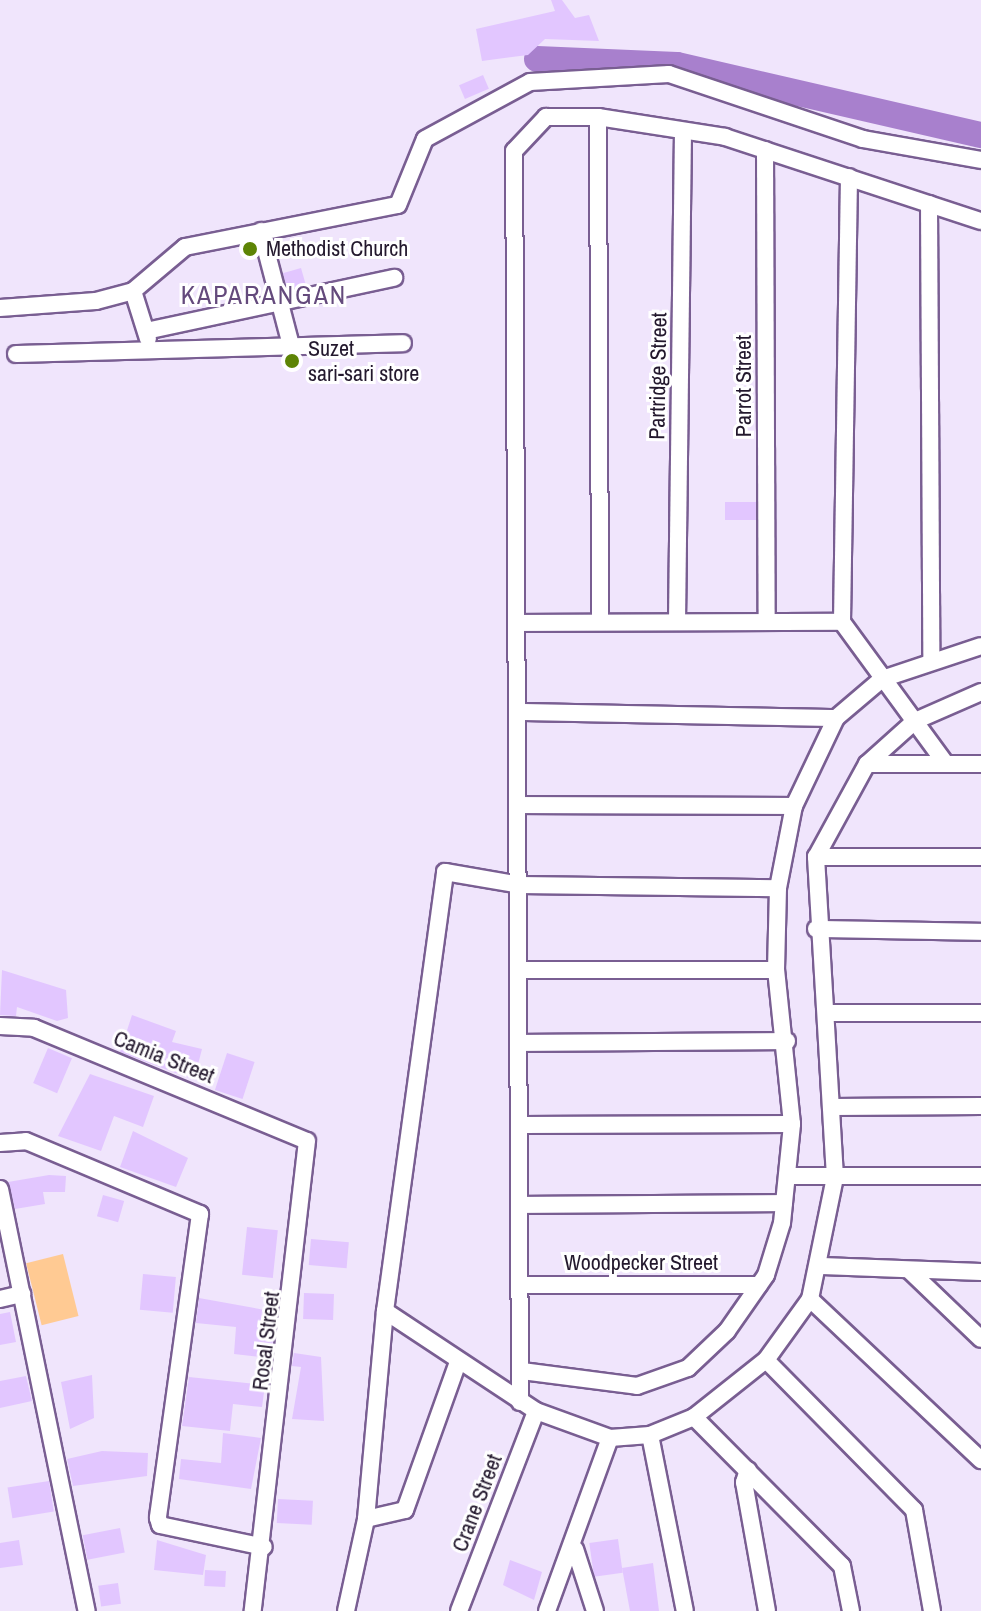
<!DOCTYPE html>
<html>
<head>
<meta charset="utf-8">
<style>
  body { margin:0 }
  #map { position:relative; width:981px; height:1611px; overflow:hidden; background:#f0e5fc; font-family:"Archivo Narrow",sans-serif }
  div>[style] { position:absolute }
  .green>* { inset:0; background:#ffca93; transform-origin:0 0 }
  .river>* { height:26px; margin:-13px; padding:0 13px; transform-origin:13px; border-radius:13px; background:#a880cd }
  .building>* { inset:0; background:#e2c6ff; transform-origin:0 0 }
  .roads { filter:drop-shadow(2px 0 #795e92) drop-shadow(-2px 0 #795e92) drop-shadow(0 2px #795e92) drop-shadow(0 -2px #795e92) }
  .street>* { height:16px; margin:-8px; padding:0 8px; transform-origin:8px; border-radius:8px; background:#fff }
  .dots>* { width:22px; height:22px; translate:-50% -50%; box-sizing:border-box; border:4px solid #fff; border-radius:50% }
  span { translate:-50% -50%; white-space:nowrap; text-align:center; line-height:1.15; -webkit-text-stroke:6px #fff; paint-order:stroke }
  .poi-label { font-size:22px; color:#23182d }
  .left { translate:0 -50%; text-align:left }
  .street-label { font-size:22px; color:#23182d }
  .quarter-label { font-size:26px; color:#644a7c; letter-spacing:2px }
</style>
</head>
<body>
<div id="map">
  <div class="green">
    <i style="left:63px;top:1254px;width:64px;height:38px;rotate:76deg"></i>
  </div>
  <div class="river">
    <i style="left:537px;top:59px;width:140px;rotate:2.5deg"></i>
    <i style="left:677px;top:65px;width:312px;rotate:13deg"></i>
  </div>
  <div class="building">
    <i style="clip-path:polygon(551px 0,562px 0,575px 18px,589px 15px,599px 41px,545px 39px,528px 55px,482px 61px,476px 29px,555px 11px)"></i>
    <i style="left:483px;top:75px;width:15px;height:26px;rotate:67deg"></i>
    <i style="left:301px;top:268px;width:19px;height:19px;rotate:74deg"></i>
    <i style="left:725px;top:502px;width:31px;height:18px"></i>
    <i style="clip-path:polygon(2px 970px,66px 990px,68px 1018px,57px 1021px,17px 1007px,16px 1016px,0 1015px)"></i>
    <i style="clip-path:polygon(132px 1015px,176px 1031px,172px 1042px,202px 1049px,194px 1080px,120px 1052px)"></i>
    <i style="left:48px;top:1048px;width:26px;height:38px;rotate:23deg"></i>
    <i style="left:227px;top:1053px;width:29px;height:39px;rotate:18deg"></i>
    <i style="clip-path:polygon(90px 1074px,154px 1096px,143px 1127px,114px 1116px,101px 1151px,58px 1136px)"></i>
    <i style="clip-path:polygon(133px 1131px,188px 1158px,176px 1187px,120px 1167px)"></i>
    <i style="clip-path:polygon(49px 1175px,66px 1176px,65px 1192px,43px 1192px,45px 1204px,15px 1209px,8px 1182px)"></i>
    <i style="left:103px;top:1195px;width:22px;height:22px;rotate:16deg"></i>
    <i style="left:247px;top:1227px;width:31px;height:48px;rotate:6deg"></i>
    <i style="left:311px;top:1239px;width:38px;height:26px;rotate:5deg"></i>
    <i style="left:143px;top:1274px;width:33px;height:36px;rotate:5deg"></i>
    <i style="left:304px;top:1293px;width:30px;height:26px;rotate:2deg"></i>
    <i style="clip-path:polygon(199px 1298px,276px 1312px,271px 1358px,234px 1354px,236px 1327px,196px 1323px)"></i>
    <i style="clip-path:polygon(10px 1312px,16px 1342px,0 1345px,0 1314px)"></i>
    <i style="clip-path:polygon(294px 1353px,321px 1357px,324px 1421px,292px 1419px,301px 1367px,292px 1366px)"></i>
    <i style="clip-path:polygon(92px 1375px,94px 1418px,70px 1429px,61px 1382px)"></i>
    <i style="clip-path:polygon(26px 1376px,32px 1401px,0 1408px,0 1381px)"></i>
    <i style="clip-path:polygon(189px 1377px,265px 1385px,262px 1407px,233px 1404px,230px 1431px,182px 1426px)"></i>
    <i style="clip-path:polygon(223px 1433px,261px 1438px,251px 1489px,179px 1479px,181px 1459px,221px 1463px)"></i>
    <i style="clip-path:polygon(102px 1451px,148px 1453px,147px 1476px,73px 1486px,67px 1459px)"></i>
    <i style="left:49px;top:1481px;width:31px;height:42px;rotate:81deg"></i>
    <i style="left:278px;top:1499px;width:35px;height:24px;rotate:3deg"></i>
    <i style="left:120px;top:1528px;width:25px;height:38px;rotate:79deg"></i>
    <i style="left:618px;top:1539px;width:34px;height:29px;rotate:82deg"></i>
    <i style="clip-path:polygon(19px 1540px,23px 1565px,0 1568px,0 1543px)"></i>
    <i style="clip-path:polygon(157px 1540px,206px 1555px,203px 1575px,154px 1570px)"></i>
    <i style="clip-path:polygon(510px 1560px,542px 1572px,534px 1600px,503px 1585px)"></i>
    <i style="clip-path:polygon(653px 1563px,659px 1611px,630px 1611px,622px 1568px)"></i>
    <i style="left:205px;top:1570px;width:21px;height:16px;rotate:3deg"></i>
    <i style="left:118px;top:1583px;width:21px;height:20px;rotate:82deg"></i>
  </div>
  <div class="roads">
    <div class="street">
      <i style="left:598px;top:117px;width:504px;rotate:89.77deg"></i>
      <i style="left:765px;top:150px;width:472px;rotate:89.8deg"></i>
      <i style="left:929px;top:204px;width:454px;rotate:89.7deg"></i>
      <i style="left:261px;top:231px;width:122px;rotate:75.3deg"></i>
      <i style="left:133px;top:291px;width:50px;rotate:72.6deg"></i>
      <i style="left:0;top:308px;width:96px;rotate:-4.2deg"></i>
      <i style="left:96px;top:301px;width:38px;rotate:-15deg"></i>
      <i style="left:133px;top:291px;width:68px;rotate:-40.2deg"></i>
      <i style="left:185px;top:247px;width:217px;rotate:-11.2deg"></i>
      <i style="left:398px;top:205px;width:71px;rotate:-67.8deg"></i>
      <i style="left:425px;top:139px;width:119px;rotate:-28.5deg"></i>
      <i style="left:530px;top:82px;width:139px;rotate:-3.3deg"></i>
      <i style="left:669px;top:74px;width:205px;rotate:18.5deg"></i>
      <i style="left:863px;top:139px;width:120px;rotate:10.1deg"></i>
      <i style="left:146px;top:331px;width:254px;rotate:-12.1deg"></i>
      <i style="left:16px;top:354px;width:387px;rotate:-1.6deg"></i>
      <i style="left:677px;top:622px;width:491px;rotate:-89.3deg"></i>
      <i style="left:842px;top:622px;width:445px;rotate:-89.1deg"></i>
      <i style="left:518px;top:623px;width:324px;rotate:-0.2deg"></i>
      <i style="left:842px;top:622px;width:176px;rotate:53.8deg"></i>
      <i style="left:519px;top:712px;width:317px;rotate:1.1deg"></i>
      <i style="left:867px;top:764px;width:114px"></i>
      <i style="left:520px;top:805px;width:274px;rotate:0.2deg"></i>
      <i style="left:816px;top:857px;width:165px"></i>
      <i style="left:816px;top:929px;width:165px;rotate:1deg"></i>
      <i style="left:521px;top:970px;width:255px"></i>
      <i style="left:830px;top:1013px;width:151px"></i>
      <i style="left:0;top:1026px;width:34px;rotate:3deg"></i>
      <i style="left:34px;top:1028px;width:295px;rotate:22.5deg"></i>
      <i style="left:307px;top:1141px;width:473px;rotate:96.6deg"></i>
      <i style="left:521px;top:1043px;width:266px;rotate:-0.4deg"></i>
      <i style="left:833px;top:1107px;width:148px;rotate:-0.4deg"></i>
      <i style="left:522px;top:1125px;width:270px;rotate:-0.2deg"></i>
      <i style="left:0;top:1143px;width:26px;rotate:-4deg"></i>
      <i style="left:26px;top:1141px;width:189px;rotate:22.8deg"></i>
      <i style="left:200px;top:1214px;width:307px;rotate:97.9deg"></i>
      <i style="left:158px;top:1518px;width:7px;rotate:74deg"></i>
      <i style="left:160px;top:1525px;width:106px;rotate:11.9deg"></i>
      <i style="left:787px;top:1176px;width:194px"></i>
      <i style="left:0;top:1189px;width:431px;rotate:78.4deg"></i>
      <i style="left:522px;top:1205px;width:262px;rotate:-0.4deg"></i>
      <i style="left:822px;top:1266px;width:159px;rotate:2.2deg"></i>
      <i style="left:910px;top:1271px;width:98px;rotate:43.8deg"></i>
      <i style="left:523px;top:1285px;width:236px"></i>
      <i style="left:0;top:1299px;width:23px;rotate:-13deg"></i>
      <i style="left:810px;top:1299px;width:235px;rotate:43.3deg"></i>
      <i style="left:385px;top:1311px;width:181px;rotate:33.5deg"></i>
      <i style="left:536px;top:1411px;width:79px;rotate:20deg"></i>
      <i style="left:610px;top:1438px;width:40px;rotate:-4.3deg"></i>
      <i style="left:650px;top:1435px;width:48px;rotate:-22.2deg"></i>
      <i style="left:694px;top:1417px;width:92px;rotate:-38.4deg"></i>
      <i style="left:766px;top:1360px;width:75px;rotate:-54.2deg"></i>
      <i style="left:810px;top:1299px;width:125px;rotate:-78.4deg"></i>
      <i style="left:835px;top:1177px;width:321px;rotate:-93.4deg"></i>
      <i style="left:816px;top:857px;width:106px;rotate:-61.3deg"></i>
      <i style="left:867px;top:764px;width:64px;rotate:-41.9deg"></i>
      <i style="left:915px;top:721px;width:72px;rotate:-23.7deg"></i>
      <i style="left:766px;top:1360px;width:211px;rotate:45.4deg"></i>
      <i style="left:914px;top:1510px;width:103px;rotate:79.9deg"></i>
      <i style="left:522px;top:1371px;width:116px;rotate:7.4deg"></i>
      <i style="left:637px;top:1386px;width:54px;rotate:-19.4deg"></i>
      <i style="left:688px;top:1368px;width:54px;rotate:-43.5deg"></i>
      <i style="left:727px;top:1331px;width:68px;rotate:-55.1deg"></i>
      <i style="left:766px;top:1275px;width:54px;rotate:-72.9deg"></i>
      <i style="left:782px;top:1223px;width:100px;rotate:-84.2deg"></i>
      <i style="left:792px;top:1124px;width:155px;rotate:-95.9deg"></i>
      <i style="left:776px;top:970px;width:82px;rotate:-88.6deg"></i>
      <i style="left:778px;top:888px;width:84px;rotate:-79deg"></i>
      <i style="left:794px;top:806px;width:98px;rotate:-64.5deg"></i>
      <i style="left:836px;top:718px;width:60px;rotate:-40.3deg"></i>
      <i style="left:882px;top:679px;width:104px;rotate:-18.4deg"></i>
      <i style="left:520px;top:1402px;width:1251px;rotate:-90.27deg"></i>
      <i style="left:514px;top:151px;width:47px;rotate:-46.7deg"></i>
      <i style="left:546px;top:117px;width:52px"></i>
      <i style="left:598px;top:117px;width:129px;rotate:8.9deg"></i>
      <i style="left:725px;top:137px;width:269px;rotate:18.2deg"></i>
      <i style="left:694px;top:1417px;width:210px;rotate:45.2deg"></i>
      <i style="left:842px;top:1566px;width:46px;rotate:78.7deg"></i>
      <i style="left:650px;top:1435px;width:179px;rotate:78.8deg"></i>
      <i style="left:748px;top:1470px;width:13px;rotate:108deg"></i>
      <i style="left:744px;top:1482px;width:131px;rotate:79.9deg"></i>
      <i style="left:366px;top:1519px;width:40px;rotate:-13deg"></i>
      <i style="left:405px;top:1510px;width:157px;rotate:-70.3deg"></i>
      <i style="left:575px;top:1549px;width:65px;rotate:72.1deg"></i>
      <i style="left:346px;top:1611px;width:94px;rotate:-77.7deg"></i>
      <i style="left:366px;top:1519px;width:209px;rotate:-84.8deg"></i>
      <i style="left:385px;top:1311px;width:443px;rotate:-82.2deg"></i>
      <i style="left:445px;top:872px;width:76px;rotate:9.8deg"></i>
      <i style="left:520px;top:885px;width:258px;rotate:0.7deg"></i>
      <i style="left:459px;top:1611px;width:214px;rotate:-68.9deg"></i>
      <i style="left:547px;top:1611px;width:184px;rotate:-70deg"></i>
    </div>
  </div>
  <div class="dots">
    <i style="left:250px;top:249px;background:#5d8405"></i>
    <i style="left:292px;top:361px;background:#5d8405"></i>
  </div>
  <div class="poi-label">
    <span class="left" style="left:266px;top:249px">Methodist Church</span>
    <span class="left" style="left:308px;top:361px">Suzet<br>sari-sari store</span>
  </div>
  <div class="street-label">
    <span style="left:658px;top:376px;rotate:-89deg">Partridge Street</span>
    <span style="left:744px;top:386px;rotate:-90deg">Parrot Street</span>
    <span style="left:164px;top:1057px;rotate:22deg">Camia Street</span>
    <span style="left:641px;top:1263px">Woodpecker Street</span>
    <span style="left:266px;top:1341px;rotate:-83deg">Rosal Street</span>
    <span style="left:477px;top:1503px;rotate:-69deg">Crane Street</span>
  </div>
  <div class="quarter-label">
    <span style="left:264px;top:295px">KAPARANGAN</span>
  </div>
</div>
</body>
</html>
